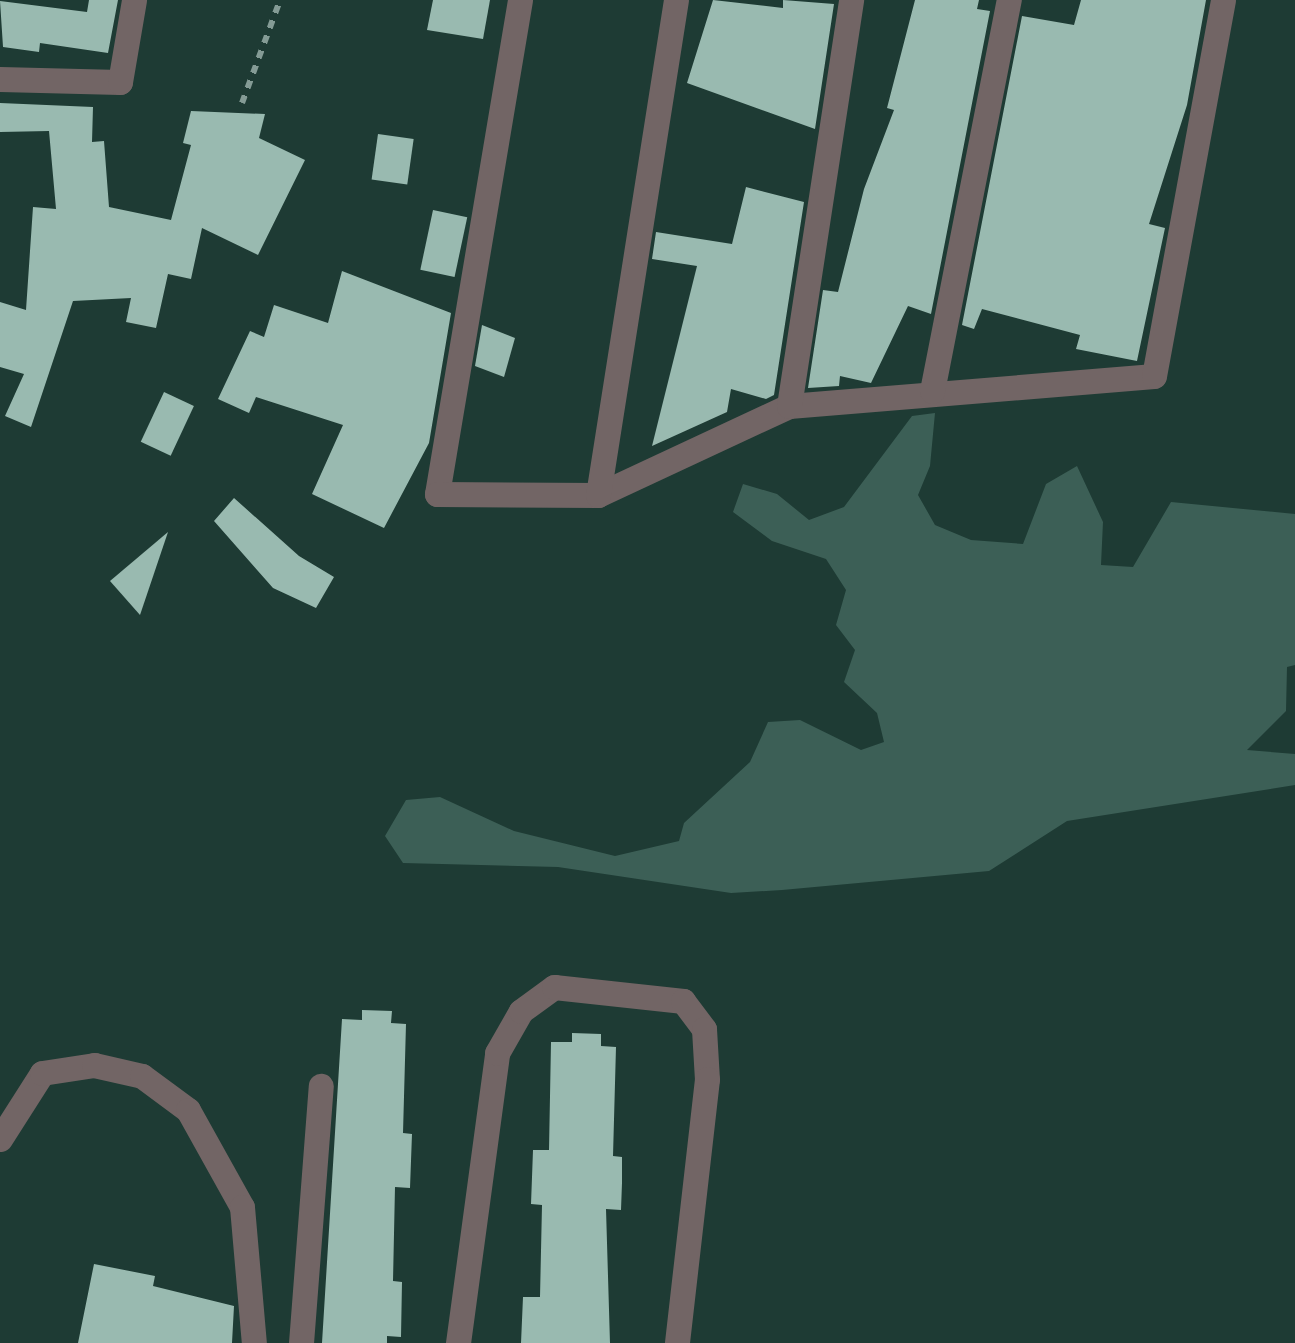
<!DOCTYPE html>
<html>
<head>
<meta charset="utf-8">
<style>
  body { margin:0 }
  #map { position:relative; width:1295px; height:1343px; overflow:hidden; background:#1e3b34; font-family:"PT Sans",sans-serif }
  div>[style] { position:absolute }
  .green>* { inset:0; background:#3c5f56 }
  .building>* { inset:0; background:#99bab0; transform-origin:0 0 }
  .path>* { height:6px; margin-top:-3px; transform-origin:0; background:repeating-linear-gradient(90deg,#849b95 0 8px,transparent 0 16px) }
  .minor>* { height:25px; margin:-12.5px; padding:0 12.5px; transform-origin:12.5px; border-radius:12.5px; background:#726565 }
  span { translate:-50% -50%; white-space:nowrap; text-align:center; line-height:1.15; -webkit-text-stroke:10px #131f1c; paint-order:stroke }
</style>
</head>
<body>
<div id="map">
  <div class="green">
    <i style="clip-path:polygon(935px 413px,930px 466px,918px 495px,935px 525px,971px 540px,1023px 544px,1046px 484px,1077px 466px,1103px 522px,1101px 565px,1133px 567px,1171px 502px,1295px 514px,1295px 665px,1287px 667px,1286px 711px,1247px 750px,1295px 754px,1295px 785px,1067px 821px,989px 871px,782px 890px,731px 893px,558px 867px,403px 863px,385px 836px,406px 800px,440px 797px,514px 831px,615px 856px,679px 841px,684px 823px,750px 762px,768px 722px,800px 720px,861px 750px,884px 742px,877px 713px,844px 682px,855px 650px,836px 625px,846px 590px,826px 559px,772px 541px,733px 512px,743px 484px,777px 494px,809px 520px,844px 507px,912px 416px)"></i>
  </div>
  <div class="building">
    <i style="clip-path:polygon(89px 0,118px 0,108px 53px,40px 43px,39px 52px,3px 47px,0 1px,87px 12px)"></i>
    <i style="clip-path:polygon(433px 0,490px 0,483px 39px,427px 30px)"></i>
    <i style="clip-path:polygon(713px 0,783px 8px,783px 0,834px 4px,815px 129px,687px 83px)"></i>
    <i style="clip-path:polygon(915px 0,979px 0,977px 9px,990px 11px,931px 314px,908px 306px,871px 383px,840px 376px,839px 386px,808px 388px,823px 290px,838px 292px,864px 189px,894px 110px,887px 108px)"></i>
    <i style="clip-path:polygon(1081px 0,1206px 0,1187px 105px,1149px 224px,1165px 228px,1137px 361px,1076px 349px,1080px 335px,982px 309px,974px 329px,962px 325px,1022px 16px,1074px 25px)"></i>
    <i style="clip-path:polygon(0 103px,93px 107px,92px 142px,104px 141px,109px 207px,171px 220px,191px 145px,183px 143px,191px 111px,265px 114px,259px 138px,305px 160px,258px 255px,202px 228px,191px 279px,168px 274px,156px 328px,126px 322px,131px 298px,73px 301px,31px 427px,5px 416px,24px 374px,0 367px,0 302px,26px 310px,33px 207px,56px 209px,49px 131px,0 132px)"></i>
    <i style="left:378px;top:134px;width:36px;height:46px;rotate:8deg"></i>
    <i style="clip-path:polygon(746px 187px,804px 202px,774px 395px,766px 399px,731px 389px,727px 412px,652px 446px,697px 266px,652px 259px,656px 232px,732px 244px)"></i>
    <i style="left:433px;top:210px;width:35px;height:61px;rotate:12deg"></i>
    <i style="clip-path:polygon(342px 271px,451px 313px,429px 443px,384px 528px,312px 494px,343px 425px,256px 397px,249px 413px,218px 399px,250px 331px,264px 337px,274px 305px,328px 323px)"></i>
    <i style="clip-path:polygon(482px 325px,515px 338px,504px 377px,475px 366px)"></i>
    <i style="left:164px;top:392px;width:33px;height:55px;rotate:25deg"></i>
    <i style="clip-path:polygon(234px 498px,299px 556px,334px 577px,316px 608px,273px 588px,214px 521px)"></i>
    <i style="clip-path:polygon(168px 532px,140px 615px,110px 581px)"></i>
    <i style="clip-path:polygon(362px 1010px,392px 1011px,391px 1023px,406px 1024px,403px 1133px,412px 1134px,410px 1188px,395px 1187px,393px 1281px,402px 1282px,401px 1337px,387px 1336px,387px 1343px,322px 1343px,342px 1019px,362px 1020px)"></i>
    <i style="clip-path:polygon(572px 1033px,601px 1034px,601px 1046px,616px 1047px,613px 1156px,622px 1157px,622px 1183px,621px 1210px,606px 1209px,610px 1343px,521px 1343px,523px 1297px,540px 1297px,542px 1205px,531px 1204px,533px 1150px,549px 1150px,551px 1042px,572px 1042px)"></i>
    <i style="clip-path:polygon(94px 1264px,155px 1276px,153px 1286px,234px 1306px,232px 1343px,78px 1343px)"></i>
  </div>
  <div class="path">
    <i style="left:242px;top:103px;width:110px;rotate:-69.7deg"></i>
  </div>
  <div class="minor">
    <i style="left:520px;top:0;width:501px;rotate:99.54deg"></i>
    <i style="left:437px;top:494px;width:161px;rotate:0.4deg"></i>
    <i style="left:598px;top:495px;width:211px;rotate:-25deg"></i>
    <i style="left:789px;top:406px;width:366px;rotate:-4.7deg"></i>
    <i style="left:1154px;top:376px;width:382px;rotate:-79.6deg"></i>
    <i style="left:0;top:79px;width:120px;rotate:1.4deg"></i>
    <i style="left:120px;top:82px;width:83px;rotate:-80.3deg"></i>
    <i style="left:932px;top:391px;width:399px;rotate:-78.9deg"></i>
    <i style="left:789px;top:406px;width:411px;rotate:-81.3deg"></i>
    <i style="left:598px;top:495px;width:501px;rotate:-81.05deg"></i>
    <i style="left:0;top:1139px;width:78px;rotate:-57.5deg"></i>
    <i style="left:42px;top:1073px;width:53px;rotate:-8.7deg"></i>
    <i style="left:94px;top:1065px;width:49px;rotate:12.9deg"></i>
    <i style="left:142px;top:1076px;width:57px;rotate:36.5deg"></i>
    <i style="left:188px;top:1110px;width:111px;rotate:60.9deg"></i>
    <i style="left:242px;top:1207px;width:137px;rotate:85deg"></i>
    <i style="left:301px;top:1343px;width:258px;rotate:-85.6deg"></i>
    <i style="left:458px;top:1343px;width:293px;rotate:-82.3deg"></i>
    <i style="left:497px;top:1053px;width:48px;rotate:-60.3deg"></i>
    <i style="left:521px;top:1011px;width:41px;rotate:-36deg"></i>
    <i style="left:554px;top:987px;width:130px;rotate:6.2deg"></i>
    <i style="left:683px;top:1001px;width:35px;rotate:53deg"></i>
    <i style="left:704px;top:1029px;width:50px;rotate:86.6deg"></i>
    <i style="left:707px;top:1079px;width:266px;rotate:96.5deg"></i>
  </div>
</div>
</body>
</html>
